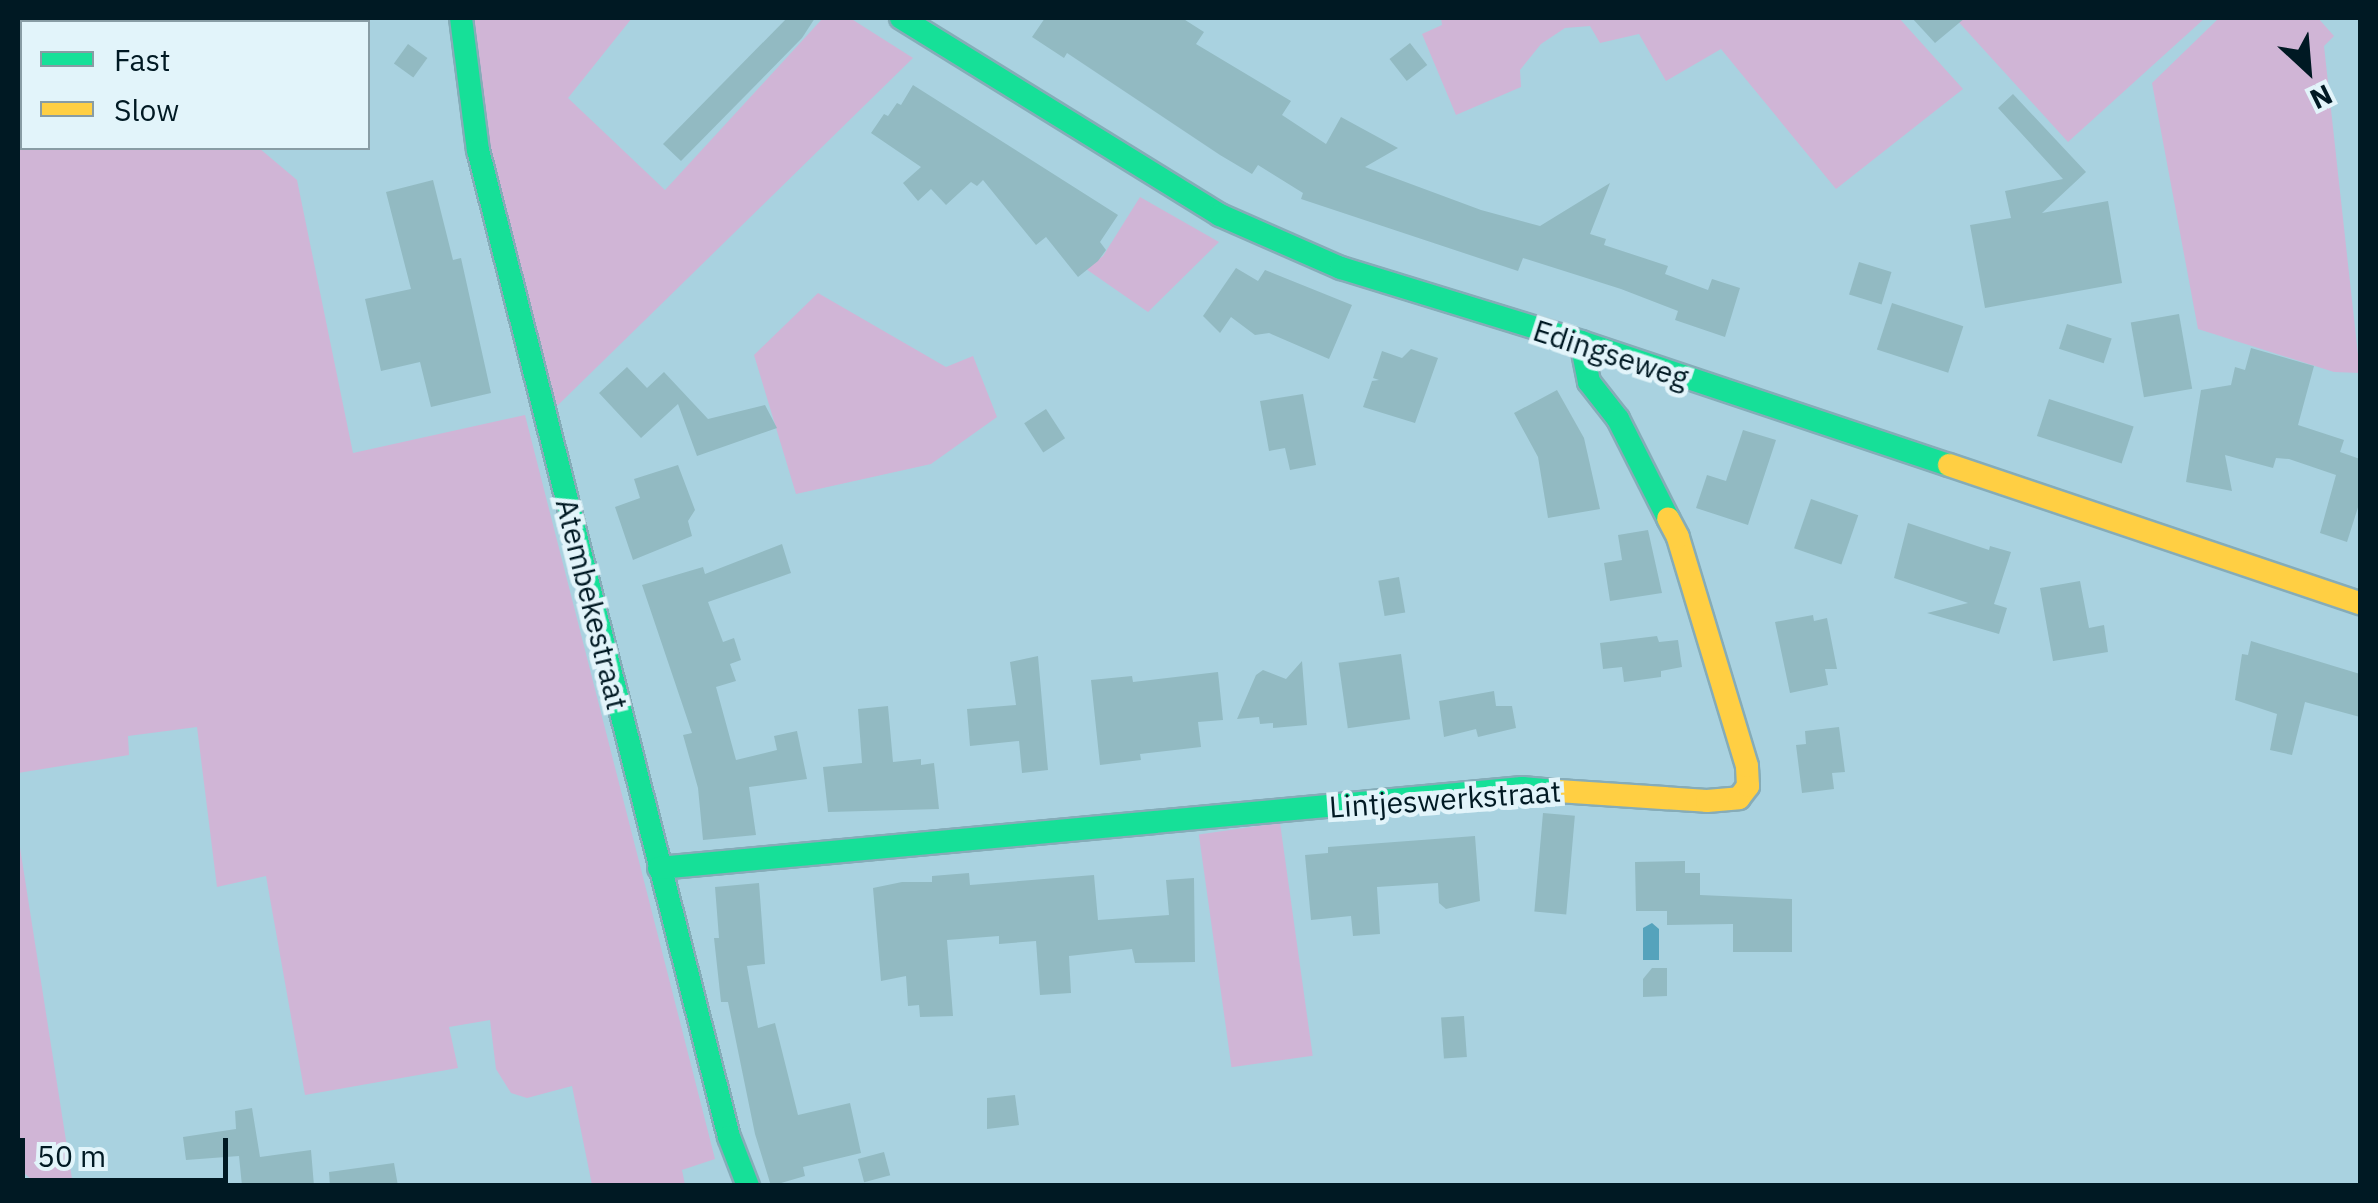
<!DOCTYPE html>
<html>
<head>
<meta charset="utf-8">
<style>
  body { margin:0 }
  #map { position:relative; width:2378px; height:1203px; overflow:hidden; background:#a9d2e0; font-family:"IBM Plex Sans",sans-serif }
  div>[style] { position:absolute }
  .green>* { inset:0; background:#d0b5d6; transform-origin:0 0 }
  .water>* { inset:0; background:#55a3bc }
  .building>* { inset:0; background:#92bac2; transform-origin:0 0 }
  .roads { filter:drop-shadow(2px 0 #86acb8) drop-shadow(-2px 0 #86acb8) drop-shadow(0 2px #86acb8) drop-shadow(0 -2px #86acb8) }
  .fast>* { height:22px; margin:-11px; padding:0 11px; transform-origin:11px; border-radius:11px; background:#16e098 }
  .slow>* { height:22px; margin:-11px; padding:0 11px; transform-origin:11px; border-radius:11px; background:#ffcf43 }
  span { translate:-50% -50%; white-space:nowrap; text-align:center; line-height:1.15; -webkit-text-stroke:9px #e2f4fa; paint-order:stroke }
  .street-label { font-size:30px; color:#001923 }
  .frame { position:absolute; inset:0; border:20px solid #001923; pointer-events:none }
  .legend { position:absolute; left:20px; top:20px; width:350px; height:130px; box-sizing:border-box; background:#e2f4fa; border:2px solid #889ca4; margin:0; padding:12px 18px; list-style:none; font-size:30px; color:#001923 }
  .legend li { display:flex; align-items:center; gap:20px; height:50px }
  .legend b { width:50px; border:2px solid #889ca4 }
  .north { position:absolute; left:2258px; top:20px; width:100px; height:100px; -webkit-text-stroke:8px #e2f4fa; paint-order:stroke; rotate:154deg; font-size:28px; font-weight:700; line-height:40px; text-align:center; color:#001923 }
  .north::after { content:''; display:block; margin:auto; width:35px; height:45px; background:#001923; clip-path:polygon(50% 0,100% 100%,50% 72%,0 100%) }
  .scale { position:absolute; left:20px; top:1138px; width:208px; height:45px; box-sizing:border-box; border:5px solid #001923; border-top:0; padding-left:12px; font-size:30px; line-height:35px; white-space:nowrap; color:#001923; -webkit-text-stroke:8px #e2f4fa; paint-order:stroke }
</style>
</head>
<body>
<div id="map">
  <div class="green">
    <i style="clip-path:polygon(18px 18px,221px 18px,218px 22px,22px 22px,22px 148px,259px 148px,297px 180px,353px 453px,525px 415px,715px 1159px,682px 1170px,685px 1185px,592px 1185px,572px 1086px,527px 1098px,511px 1093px,496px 1069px,490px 1020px,449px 1027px,458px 1068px,305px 1095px,266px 876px,217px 887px,197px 727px,128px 736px,129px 755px,18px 773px)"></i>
    <i style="clip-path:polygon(471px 18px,632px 18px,568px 98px,665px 190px,823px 18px,850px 18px,913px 58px,554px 409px,484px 125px)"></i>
    <i style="clip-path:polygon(1441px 18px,1899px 18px,1963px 89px,1836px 189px,1721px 49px,1666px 81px,1639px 34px,1600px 43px,1590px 26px,1565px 28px,1541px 44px,1520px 70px,1521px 87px,1456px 115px,1422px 34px,1442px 25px)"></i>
    <i style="clip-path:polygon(1955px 18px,2205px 18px,2068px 142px)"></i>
    <i style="clip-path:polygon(2219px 18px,2318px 18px,2334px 36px,2324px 46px,2360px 373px,2334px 372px,2198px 329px,2152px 83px)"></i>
    <i style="clip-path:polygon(1140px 197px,1219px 242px,1148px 312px,1086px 269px,1103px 256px)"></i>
    <i style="clip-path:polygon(818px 293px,946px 367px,973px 356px,997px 417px,931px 464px,796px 494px,754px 355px)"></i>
    <i style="left:1280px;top:823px;width:235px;height:82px;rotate:82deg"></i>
    <i style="clip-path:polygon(18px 835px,73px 1185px,38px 1185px,18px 1168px)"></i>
  </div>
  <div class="water">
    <i style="clip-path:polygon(1652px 923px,1659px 929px,1659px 960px,1643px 960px,1643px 928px)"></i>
  </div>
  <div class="building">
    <i style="clip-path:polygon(787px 18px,815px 18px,802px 38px,681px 161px,663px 144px)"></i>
    <i style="clip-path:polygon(1045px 18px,1182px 18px,1204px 32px,1196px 44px,1291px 101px,1282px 115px,1326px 144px,1341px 117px,1398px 148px,1365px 167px,1481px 210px,1540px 226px,1610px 183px,1590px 234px,1606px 239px,1604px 245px,1668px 266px,1665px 274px,1708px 290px,1712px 279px,1740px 288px,1725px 337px,1675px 320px,1678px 311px,1621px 289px,1523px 258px,1518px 271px,1301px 199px,1303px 193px,1258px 165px,1252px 174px,1220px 155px,1067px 53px,1064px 58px,1032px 37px)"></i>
    <i style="clip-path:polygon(1912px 18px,1965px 18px,1935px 43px)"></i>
    <i style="left:1410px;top:43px;width:28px;height:26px;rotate:52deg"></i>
    <i style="left:408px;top:44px;width:24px;height:24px;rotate:36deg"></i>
    <i style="clip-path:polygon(913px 85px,1118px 215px,1100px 242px,1106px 250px,1098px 261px,1078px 277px,1046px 237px,1036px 245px,983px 180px,977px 186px,971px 182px,946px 205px,931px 189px,918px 201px,903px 183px,921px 167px,871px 133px,884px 114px,888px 116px,897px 103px,901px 105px)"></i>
    <i style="clip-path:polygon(2013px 94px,2086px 172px,2042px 213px,2108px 201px,2122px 283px,1985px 308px,1970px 225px,2011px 218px,2005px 191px,2063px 179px,1998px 108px)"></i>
    <i style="clip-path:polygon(433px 180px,453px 260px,461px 258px,491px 393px,431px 407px,420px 362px,381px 371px,365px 299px,411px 289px,386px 192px)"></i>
    <i style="left:1859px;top:262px;width:34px;height:34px;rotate:17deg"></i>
    <i style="clip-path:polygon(1236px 268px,1258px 281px,1265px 270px,1352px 305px,1329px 359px,1269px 333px,1255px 335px,1231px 317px,1220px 333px,1203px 316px)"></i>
    <i style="left:1892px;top:303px;width:75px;height:49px;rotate:18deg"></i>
    <i style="left:2179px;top:314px;width:76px;height:49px;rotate:80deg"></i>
    <i style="left:2067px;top:324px;width:47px;height:26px;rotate:18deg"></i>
    <i style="clip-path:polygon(2251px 348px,2314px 366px,2298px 425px,2344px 440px,2340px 452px,2360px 459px,2360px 501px,2347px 542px,2320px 533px,2336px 475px,2289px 459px,2276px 458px,2273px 468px,2225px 455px,2232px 491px,2186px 482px,2201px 390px,2231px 385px,2235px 367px,2245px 370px)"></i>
    <i style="clip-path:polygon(1411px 349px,1438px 358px,1415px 423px,1363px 407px,1372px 381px,1379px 380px,1373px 378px,1382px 351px,1402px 358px)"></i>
    <i style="clip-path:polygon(627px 367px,647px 388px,664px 372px,708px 419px,765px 405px,777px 428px,697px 456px,678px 404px,641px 438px,599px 393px)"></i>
    <i style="clip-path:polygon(1557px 390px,1584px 438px,1600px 509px,1548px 518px,1538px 457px,1514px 413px)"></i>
    <i style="clip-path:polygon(1303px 394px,1316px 465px,1290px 470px,1285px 448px,1269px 451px,1260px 401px)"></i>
    <i style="left:2049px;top:399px;width:89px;height:39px;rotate:18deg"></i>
    <i style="left:1046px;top:409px;width:35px;height:26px;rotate:57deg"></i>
    <i style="clip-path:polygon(1743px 430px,1776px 440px,1748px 525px,1696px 508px,1707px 475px,1726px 481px)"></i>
    <i style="clip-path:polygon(678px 465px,695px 510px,688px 521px,692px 536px,633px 560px,615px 507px,640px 498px,634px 479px)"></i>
    <i style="left:1811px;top:499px;width:50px;height:52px;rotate:19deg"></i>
    <i style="clip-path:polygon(1908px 523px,1989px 550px,1990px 546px,2011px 552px,1994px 604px,2007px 608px,1999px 634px,1927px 613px,1968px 603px,1894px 578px)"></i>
    <i style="clip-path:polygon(1648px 530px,1662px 593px,1610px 601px,1604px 563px,1622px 560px,1618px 535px)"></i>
    <i style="clip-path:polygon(782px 544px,791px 573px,708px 602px,723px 642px,734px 638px,741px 660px,730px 664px,736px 681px,716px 687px,736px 760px,777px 750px,774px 736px,797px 731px,807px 779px,749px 787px,756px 835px,703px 840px,698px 788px,683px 735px,692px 733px,642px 585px,703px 567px,705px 574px)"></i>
    <i style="left:1399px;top:577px;width:36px;height:21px;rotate:80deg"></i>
    <i style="clip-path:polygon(2080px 581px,2089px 628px,2104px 625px,2108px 652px,2053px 661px,2040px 588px)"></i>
    <i style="clip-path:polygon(1813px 615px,1814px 621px,1827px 618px,1837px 669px,1825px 669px,1828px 685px,1790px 693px,1775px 622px)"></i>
    <i style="clip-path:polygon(1657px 636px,1659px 642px,1678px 640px,1682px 667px,1661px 671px,1661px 677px,1624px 682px,1622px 667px,1603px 669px,1600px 643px)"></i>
    <i style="clip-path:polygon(2251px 641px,2360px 674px,2360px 717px,2305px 702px,2292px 755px,2270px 750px,2277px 714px,2235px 700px,2242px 654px,2248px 655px)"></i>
    <i style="left:1401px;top:654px;width:66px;height:63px;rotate:82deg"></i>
    <i style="clip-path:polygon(1038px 656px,1048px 770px,1022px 773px,1019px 741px,970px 746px,967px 709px,1016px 705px,1010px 662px)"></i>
    <i style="clip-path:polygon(1302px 661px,1307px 725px,1273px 728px,1273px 723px,1260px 724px,1259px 717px,1237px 719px,1256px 675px,1263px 670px,1286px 679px)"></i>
    <i style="clip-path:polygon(1218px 672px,1223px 720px,1198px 722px,1201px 747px,1140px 754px,1141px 760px,1100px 765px,1091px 680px,1132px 676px,1133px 682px)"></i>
    <i style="clip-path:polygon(1494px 691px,1496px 706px,1512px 706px,1516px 728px,1478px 737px,1476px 729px,1444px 737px,1439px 701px)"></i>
    <i style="clip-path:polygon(888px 706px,893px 762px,921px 759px,921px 765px,934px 763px,939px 809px,828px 812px,823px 767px,862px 763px,858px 709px)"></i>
    <i style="clip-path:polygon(1839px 727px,1845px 772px,1832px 773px,1834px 789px,1802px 793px,1796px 745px,1806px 744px,1805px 731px)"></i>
    <i style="left:1543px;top:813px;width:32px;height:99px;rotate:5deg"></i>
    <i style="clip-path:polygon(1475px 836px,1480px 901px,1446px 909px,1439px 903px,1438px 883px,1377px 887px,1380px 934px,1353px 936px,1351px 916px,1311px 920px,1305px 855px,1328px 853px,1328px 847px)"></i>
    <i style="clip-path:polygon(1685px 861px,1685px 873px,1700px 873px,1700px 895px,1792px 899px,1792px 952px,1733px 952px,1733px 924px,1667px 925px,1667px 911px,1636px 911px,1635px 862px)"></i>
    <i style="clip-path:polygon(969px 873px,970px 885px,1094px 875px,1098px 920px,1169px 915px,1166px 880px,1194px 878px,1195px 962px,1135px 963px,1132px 949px,1069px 956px,1071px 993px,1040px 995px,1036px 941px,999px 944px,999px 936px,947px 940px,953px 1016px,920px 1017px,919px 1005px,908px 1006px,906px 976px,881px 981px,873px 888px,902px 882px,932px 882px,932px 876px)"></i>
    <i style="clip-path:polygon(759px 883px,765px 964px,747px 966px,758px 1028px,775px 1023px,798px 1115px,850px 1103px,861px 1153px,803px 1167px,805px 1176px,771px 1186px,755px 1134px,728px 1002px,721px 1002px,714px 938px,719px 938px,715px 887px)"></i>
    <i style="clip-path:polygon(1652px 968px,1667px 968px,1667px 996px,1643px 997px,1643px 979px)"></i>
    <i style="left:1464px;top:1016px;width:41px;height:23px;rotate:86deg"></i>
    <i style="clip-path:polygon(1015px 1095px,1019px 1125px,987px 1129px,987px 1098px)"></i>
    <i style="clip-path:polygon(252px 1108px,260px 1157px,311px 1150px,314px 1186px,242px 1186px,239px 1156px,186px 1160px,183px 1137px,236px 1129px,235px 1111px)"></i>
    <i style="left:884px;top:1152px;width:24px;height:27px;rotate:75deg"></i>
    <i style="clip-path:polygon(394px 1163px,398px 1186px,330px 1186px,329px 1172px)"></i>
  </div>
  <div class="roads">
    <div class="fast">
      <i style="left:461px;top:18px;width:133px;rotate:82.7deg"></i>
      <i style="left:478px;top:150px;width:1018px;rotate:75.73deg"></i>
      <i style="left:729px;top:1137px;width:53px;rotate:68.8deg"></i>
      <i style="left:901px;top:18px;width:375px;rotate:31.7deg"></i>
      <i style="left:1220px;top:215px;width:132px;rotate:23.7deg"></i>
      <i style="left:1341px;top:268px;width:251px;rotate:17.1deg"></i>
      <i style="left:1581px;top:342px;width:388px;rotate:18.5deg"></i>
      <i style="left:1581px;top:342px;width:41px;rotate:78.7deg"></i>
      <i style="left:1589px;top:382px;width:47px;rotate:51.9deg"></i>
      <i style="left:1618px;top:419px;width:111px;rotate:63.2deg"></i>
      <i style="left:659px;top:868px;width:867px;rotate:-5.3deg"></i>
      <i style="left:1522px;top:788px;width:36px;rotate:5deg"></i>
    </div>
    <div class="slow">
      <i style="left:1949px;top:465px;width:434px;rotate:18.6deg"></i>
      <i style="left:1558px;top:791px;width:149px;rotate:3.8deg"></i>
      <i style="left:1707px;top:801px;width:32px;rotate:-5deg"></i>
      <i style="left:1739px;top:798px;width:15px;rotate:-53deg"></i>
      <i style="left:1748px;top:786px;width:20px;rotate:-93deg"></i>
      <i style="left:1747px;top:766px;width:239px;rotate:-106.8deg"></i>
      <i style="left:1678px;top:537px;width:21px;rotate:-118deg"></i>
    </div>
  </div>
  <div class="street-label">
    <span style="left:1611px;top:354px;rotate:18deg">Edingseweg</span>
    <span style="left:592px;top:604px;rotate:76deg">Atembekestraat</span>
    <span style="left:1445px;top:799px;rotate:-4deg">Lintjeswerkstraat</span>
  </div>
  <div class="frame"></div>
  <ul class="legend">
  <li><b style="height:12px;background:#16e098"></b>Fast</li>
  <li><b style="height:12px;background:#ffcf43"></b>Slow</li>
  </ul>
  <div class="north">N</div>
  <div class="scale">50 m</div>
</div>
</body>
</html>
